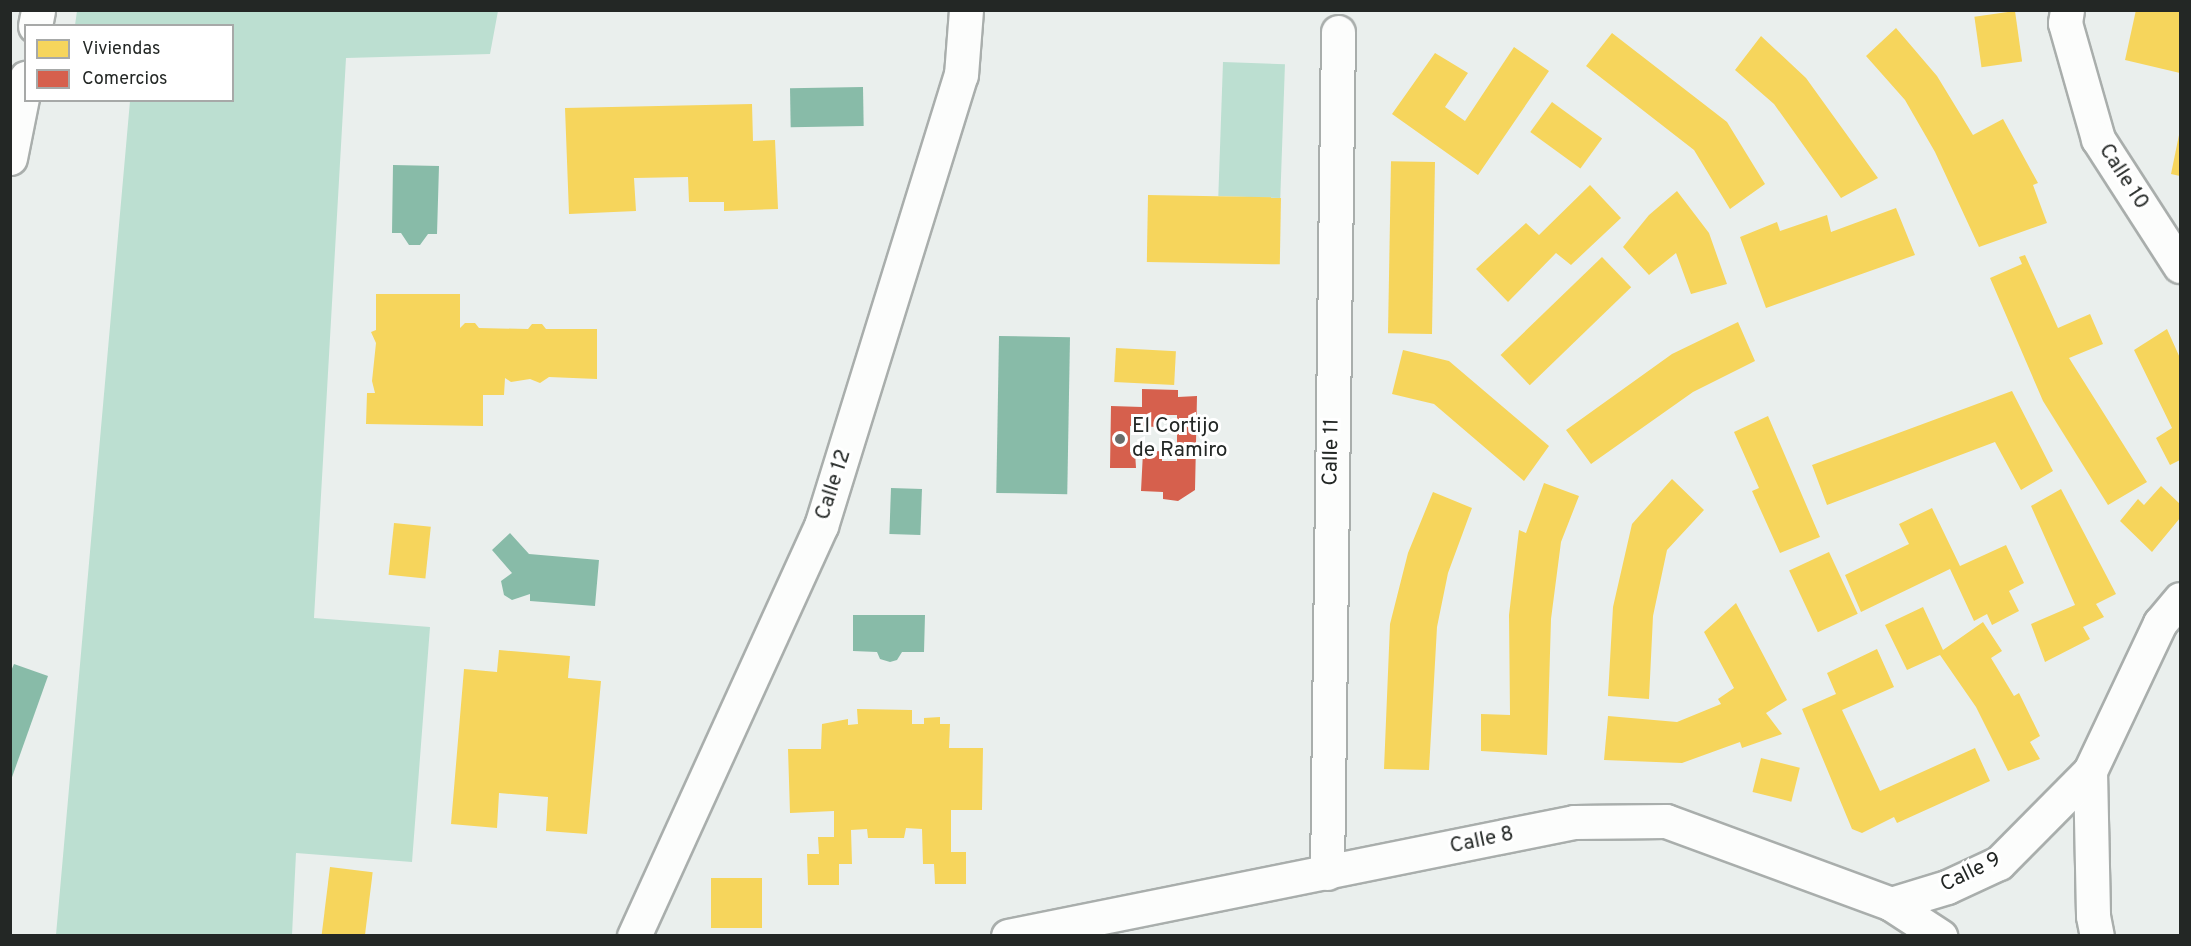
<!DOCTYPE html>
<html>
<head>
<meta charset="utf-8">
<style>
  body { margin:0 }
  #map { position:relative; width:2191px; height:946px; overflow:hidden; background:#eaefed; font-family:Overpass,sans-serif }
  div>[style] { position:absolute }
  .green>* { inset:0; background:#bcdfd1; transform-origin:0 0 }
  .water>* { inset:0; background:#88bba8; transform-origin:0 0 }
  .homes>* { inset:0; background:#f6d55c; transform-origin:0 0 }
  .shops>* { inset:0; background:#d6604d }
  .roads { filter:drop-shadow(2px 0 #a9aeac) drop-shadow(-2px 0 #a9aeac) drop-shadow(0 2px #a9aeac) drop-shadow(0 -2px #a9aeac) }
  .street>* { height:33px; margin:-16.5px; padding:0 16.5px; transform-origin:16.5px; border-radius:16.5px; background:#fcfdfc }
  .dots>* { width:16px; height:16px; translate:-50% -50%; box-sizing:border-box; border:3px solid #fff; border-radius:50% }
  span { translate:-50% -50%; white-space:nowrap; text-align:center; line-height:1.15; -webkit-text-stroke:6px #fff; paint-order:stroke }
  .street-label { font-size:21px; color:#232725 }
  .poi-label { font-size:21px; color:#232725 }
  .left { translate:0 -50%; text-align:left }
  .frame { position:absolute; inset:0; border:12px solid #232725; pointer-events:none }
  .legend { position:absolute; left:24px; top:24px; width:210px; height:78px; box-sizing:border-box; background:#fff; border:2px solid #a7a9a8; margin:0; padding:8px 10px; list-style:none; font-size:18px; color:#232725 }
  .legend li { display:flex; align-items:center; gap:12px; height:30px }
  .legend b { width:30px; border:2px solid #a7a9a8 }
</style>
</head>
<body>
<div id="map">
  <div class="green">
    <i style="clip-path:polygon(77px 11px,498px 11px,490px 54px,346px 58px,314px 618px,430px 627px,412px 862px,296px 853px,292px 935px,56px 935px,130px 101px,232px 100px,232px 26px,75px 25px)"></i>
    <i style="left:1223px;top:62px;width:62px;height:134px;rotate:2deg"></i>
  </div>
  <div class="water">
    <i style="left:863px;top:87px;width:39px;height:73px;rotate:89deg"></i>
    <i style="clip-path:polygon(393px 165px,439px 166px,437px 234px,428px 234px,420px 245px,409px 245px,401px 233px,392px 233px)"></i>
    <i style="left:999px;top:336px;width:71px;height:157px;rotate:1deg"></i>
    <i style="left:891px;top:488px;width:31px;height:46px;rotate:2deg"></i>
    <i style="clip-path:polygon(510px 533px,529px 554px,599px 560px,595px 606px,530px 601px,530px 594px,512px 600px,504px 595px,501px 581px,512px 573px,492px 550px)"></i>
    <i style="clip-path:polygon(853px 615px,925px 615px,924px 652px,902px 652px,897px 660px,890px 662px,880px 659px,877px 652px,853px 651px)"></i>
    <i style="clip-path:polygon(14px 664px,48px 676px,11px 780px,10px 673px)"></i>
  </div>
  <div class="homes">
    <i style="clip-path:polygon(2136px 10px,2180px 10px,2180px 73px,2125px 60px)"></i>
    <i style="left:2015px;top:11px;width:51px;height:41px;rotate:82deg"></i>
    <i style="clip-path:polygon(1896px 28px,1937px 76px,1973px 135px,2003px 119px,2038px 183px,2033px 185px,2047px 223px,1979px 247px,1935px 152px,1905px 100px,1866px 56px)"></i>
    <i style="clip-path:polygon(1612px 33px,1727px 122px,1765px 184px,1730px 209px,1694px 150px,1586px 66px)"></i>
    <i style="clip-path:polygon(1761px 36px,1806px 78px,1878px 178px,1841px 198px,1774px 104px,1735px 70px)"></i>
    <i style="clip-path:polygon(1514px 47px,1549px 71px,1478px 175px,1392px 114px,1435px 53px,1468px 73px,1445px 107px,1465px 121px)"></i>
    <i style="left:1552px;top:102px;width:62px;height:37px;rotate:36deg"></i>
    <i style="clip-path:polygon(752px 104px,753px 141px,775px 140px,778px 209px,724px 211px,724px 202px,689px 202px,688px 177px,634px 178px,636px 211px,569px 214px,565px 108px)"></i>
    <i style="clip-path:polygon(2179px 135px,2180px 136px,2180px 176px,2171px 174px)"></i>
    <i style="left:1435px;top:162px;width:172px;height:44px;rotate:91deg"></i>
    <i style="clip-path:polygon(1590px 185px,1621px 218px,1571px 265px,1556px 253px,1508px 302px,1476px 269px,1526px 223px,1539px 235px)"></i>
    <i style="clip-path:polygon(1677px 191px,1709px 233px,1727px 284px,1691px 294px,1676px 253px,1649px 275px,1623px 247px,1649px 215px)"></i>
    <i style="left:1148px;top:195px;width:133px;height:67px;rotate:1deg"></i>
    <i style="clip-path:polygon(1896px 208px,1915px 255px,1766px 308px,1740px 237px,1777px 222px,1780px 231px,1827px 215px,1831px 232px)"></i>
    <i style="clip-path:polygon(2025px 255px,2058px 328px,2090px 314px,2103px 344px,2069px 358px,2147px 482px,2108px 505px,2043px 401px,1990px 278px,2022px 264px,2019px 257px)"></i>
    <i style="left:1602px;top:257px;width:42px;height:141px;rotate:46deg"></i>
    <i style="clip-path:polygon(376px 294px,460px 294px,460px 328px,465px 323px,475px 323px,479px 328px,528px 329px,532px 324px,542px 324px,546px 329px,597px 329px,597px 379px,549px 377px,540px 383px,530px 379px,511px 382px,505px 378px,504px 395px,483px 395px,483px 426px,366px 424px,367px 393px,375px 393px,372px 381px,376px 343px,371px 332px,376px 330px)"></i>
    <i style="clip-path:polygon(1738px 322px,1755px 361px,1693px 392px,1591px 464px,1566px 430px,1672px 354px)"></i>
    <i style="clip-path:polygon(2167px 329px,2180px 358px,2180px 460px,2170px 465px,2156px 438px,2172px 428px,2134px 350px)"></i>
    <i style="left:1116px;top:348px;width:60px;height:34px;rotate:3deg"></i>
    <i style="clip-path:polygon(1403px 350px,1449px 361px,1549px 446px,1524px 481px,1434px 404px,1392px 394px)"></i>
    <i style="clip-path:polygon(2012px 391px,2053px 471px,2021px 490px,1995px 442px,1827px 505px,1812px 465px)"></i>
    <i style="clip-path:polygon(1768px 416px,1820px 537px,1780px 553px,1752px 491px,1759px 488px,1734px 432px)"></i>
    <i style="clip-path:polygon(1672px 479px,1704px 510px,1667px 550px,1653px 616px,1649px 699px,1608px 696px,1613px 607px,1632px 524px)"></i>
    <i style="clip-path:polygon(1544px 483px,1579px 496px,1561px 542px,1551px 619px,1547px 755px,1481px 751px,1481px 714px,1510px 715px,1509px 615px,1519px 530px,1526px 533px)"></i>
    <i style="clip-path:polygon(2161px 486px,2180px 504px,2180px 518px,2152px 552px,2120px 521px,2138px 499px,2144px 505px)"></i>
    <i style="clip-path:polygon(2061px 489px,2116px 594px,2096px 604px,2104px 617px,2083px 627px,2090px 639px,2045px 662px,2031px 624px,2075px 605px,2031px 506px)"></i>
    <i style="clip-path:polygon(1433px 492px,1472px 508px,1448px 573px,1437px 627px,1429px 770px,1384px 769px,1390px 624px,1408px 553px)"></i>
    <i style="clip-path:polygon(1932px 508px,1960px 566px,2006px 545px,2024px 583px,2009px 591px,2019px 611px,1992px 625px,1987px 614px,1974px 621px,1950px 569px,1861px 612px,1845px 575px,1909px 544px,1899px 524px)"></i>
    <i style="left:394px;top:523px;width:37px;height:52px;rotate:6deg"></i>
    <i style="left:1829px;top:552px;width:68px;height:44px;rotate:65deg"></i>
    <i style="clip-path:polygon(1736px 603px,1787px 700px,1766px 713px,1782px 734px,1742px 748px,1740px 742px,1682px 763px,1604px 760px,1608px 716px,1677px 722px,1721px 704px,1718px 699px,1734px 688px,1704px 632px)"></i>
    <i style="clip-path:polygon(1923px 607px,1943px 650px,1983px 622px,2002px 651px,1991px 658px,2014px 696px,2019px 693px,2040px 736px,2030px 742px,2040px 759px,2008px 771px,1976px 707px,1940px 655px,1907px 670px,1885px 625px)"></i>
    <i style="clip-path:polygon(1877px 649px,1894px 687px,1842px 710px,1880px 791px,1975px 748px,1990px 781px,1897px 823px,1894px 817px,1862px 833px,1852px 829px,1802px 709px,1836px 694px,1827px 673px)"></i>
    <i style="clip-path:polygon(499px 650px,570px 656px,568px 678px,601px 681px,587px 834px,546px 831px,548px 797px,499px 793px,497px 828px,451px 824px,464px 669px,497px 672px)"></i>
    <i style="clip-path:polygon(857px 709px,912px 710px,912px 724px,924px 724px,924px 718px,940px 717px,940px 724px,950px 724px,949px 748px,983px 748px,982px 810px,951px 810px,951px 852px,966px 852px,966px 884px,935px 884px,934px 864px,923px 864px,922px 829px,906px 828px,904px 838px,868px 838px,867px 829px,851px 830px,852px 864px,839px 864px,839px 885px,808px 885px,807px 854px,819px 854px,818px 837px,834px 837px,834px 811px,790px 813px,788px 749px,821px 749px,822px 724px,848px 719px,848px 725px,858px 724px)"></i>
    <i style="left:1761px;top:758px;width:40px;height:35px;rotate:14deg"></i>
    <i style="left:330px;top:867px;width:43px;height:69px;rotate:7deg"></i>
    <i style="left:711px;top:878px;width:51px;height:50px"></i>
  </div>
  <div class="shops">
    <i style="clip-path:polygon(1142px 389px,1178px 390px,1178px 397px,1197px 396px,1195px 490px,1178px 501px,1163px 499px,1163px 492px,1141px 491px,1143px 452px,1162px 451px,1162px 461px,1177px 461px,1177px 415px,1160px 415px,1159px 427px,1130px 426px,1130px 452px,1135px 452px,1136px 468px,1110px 468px,1111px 406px,1142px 407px)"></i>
  </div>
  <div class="roads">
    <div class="street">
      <i style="left:2067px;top:10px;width:13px;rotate:99deg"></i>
      <i style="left:2065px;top:23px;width:121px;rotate:74.1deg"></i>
      <i style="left:2098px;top:139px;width:151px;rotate:57.2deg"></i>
      <i style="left:35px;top:26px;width:16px;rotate:-79deg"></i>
      <i style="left:10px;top:158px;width:82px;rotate:-78.7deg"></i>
      <i style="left:2090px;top:771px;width:145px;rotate:88.8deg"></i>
      <i style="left:2093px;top:916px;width:20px;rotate:79deg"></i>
      <i style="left:1327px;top:873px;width:841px;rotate:-89.25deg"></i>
      <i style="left:1891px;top:904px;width:59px;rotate:-16.9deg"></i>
      <i style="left:1947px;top:887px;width:57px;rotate:-24.8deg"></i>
      <i style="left:1999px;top:863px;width:129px;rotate:-45.3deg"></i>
      <i style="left:2090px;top:771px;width:164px;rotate:-64.7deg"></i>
      <i style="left:2160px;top:623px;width:31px;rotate:-50deg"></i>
      <i style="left:634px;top:936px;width:451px;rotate:-65.5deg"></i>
      <i style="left:821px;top:526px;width:472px;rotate:-72.8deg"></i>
      <i style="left:961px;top:75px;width:65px;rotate:-85.6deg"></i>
      <i style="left:1008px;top:936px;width:577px;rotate:-11.39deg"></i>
      <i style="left:1574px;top:822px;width:92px;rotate:-0.6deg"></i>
      <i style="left:1666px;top:821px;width:240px;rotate:20.2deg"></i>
      <i style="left:1891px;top:904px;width:59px;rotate:33.1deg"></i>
    </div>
  </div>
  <div class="dots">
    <i style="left:1120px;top:439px;background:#696d6b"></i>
  </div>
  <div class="street-label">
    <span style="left:2123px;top:177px;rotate:57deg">Calle 10</span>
    <span style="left:1332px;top:452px;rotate:-89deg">Calle 11</span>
    <span style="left:834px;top:485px;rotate:-72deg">Calle 12</span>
    <span style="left:1482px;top:841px;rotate:-12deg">Calle 8</span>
    <span style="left:1971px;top:873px;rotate:-26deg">Calle 9</span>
  </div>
  <div class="poi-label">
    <span class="left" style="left:1132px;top:439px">El Cortijo<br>de Ramiro</span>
  </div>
  <div class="frame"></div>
  <ul class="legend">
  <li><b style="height:16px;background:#f6d55c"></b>Viviendas</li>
  <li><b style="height:16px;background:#d6604d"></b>Comercios</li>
  </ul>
</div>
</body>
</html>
